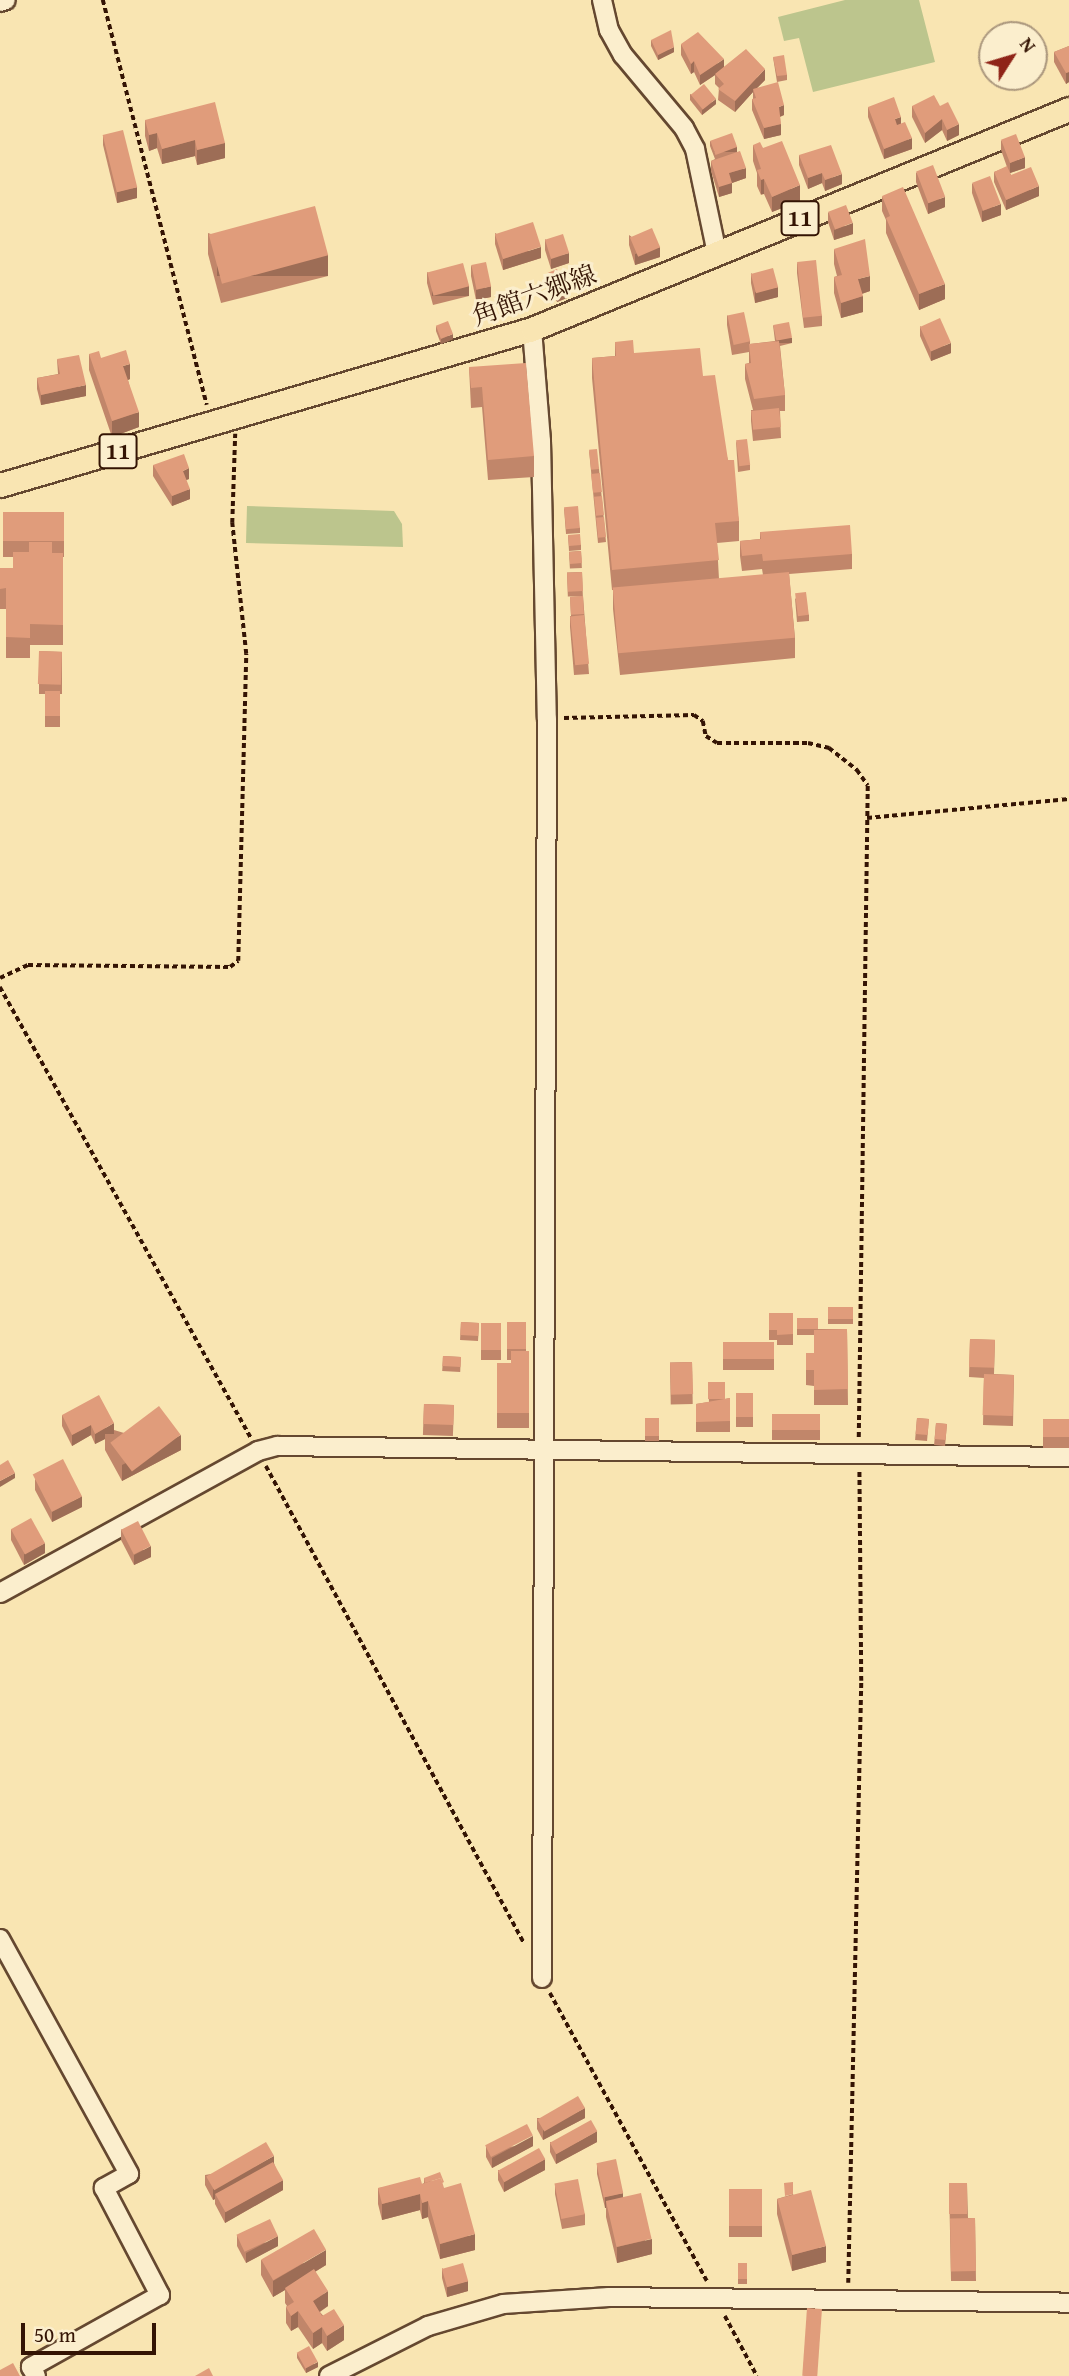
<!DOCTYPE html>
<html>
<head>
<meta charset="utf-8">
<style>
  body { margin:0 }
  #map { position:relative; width:1069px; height:2376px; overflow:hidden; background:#f9e5b2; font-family:"Gentium Book Plus","Noto Serif JP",serif }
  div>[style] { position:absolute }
  .green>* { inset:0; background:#bcc58d }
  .path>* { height:3.5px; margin-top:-1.75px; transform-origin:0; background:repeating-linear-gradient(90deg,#341404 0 5px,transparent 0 8.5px) }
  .roads { filter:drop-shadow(2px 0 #654830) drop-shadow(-2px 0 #654830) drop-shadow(0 2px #654830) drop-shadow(0 -2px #654830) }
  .minor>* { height:18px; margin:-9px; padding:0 9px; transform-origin:9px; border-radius:9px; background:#fbeecd }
  .major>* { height:23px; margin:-11.5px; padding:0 11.5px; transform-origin:11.5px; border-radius:11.5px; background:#f9e5b2 }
  .wall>* { inset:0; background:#c1866a; transform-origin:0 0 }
  .shaded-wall>* { inset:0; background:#9d6d56; transform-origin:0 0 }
  .building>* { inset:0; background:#e09c7b; transform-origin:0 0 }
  span { translate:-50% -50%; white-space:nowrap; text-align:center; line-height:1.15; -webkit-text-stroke:6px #fbeecd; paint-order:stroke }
  .shield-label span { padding:2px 5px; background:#fbeecd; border:2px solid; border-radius:5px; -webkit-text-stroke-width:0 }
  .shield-label { font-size:24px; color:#341404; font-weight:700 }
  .street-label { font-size:26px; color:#341404 }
  .north { position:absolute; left:978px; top:21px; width:70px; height:70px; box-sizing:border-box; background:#fbeecd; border:2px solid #ab977d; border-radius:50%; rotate:53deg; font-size:19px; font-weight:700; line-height:28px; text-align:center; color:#341404 }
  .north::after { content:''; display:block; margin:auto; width:24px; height:32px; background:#8f2418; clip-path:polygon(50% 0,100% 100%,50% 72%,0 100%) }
  .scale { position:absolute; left:21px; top:2323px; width:135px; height:32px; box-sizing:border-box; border:4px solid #341404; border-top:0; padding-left:9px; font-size:21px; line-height:24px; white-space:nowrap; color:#341404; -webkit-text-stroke:5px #fbeecd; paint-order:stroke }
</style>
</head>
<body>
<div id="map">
  <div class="green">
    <i style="clip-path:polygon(845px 0,919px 0,935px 62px,813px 92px,799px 38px,784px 41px,778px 17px)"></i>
    <i style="clip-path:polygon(247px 506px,394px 511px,402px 524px,403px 547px,246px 543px)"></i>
  </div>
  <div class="path">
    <i style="left:103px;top:0;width:418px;rotate:75.6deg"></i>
    <i style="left:564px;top:718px;width:130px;rotate:-1.3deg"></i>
    <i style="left:694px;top:715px;width:11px;rotate:34deg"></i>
    <i style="left:703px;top:721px;width:15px;rotate:79deg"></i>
    <i style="left:706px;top:736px;width:13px;rotate:32deg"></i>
    <i style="left:717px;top:743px;width:91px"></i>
    <i style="left:808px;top:743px;width:22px;rotate:13deg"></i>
    <i style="left:829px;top:748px;width:36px;rotate:38deg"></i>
    <i style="left:857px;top:770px;width:19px;rotate:55deg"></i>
    <i style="left:868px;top:786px;width:653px;rotate:90.79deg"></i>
    <i style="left:867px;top:818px;width:203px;rotate:-5.4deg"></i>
    <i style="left:0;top:978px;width:31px;rotate:-25deg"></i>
    <i style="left:28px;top:965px;width:202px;rotate:0.6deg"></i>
    <i style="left:230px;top:967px;width:10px;rotate:-37deg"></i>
    <i style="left:238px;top:961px;width:307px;rotate:-88.5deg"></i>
    <i style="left:246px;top:654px;width:132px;rotate:-96.1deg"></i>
    <i style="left:232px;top:523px;width:89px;rotate:-88.1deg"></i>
    <i style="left:0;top:987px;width:516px;rotate:60.9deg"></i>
    <i style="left:266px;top:1466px;width:542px;rotate:61.59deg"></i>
    <i style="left:550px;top:1993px;width:328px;rotate:61.4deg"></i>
    <i style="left:848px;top:2283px;width:602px;rotate:-88.76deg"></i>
    <i style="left:861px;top:1681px;width:210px;rotate:-90.5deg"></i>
    <i style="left:725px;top:2316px;width:68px;rotate:61.9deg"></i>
  </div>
  <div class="roads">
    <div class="minor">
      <i style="left:602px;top:0;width:31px;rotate:77deg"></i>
      <i style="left:609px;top:30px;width:29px;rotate:61deg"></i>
      <i style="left:623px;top:55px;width:95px;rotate:50.1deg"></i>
      <i style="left:684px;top:128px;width:24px;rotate:62deg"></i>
      <i style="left:695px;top:149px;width:106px;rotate:78.1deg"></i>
      <i style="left:0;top:2px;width:6px;rotate:-18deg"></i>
      <i style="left:532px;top:329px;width:112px;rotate:85.4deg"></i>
      <i style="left:541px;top:441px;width:278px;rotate:88.8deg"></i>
      <i style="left:547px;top:719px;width:1259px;rotate:90.23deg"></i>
      <i style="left:0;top:1593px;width:294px;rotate:-28.8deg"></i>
      <i style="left:258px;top:1451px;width:20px;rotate:-15deg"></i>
      <i style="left:277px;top:1446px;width:792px;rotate:0.8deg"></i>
      <i style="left:0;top:1939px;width:268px;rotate:61.2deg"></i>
      <i style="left:129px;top:2174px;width:29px;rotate:151deg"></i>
      <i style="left:104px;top:2188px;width:121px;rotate:62.4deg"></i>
      <i style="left:160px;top:2295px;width:148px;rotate:150.8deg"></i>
      <i style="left:31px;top:2367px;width:10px;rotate:61deg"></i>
      <i style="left:329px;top:2376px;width:111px;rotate:-26.8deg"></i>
      <i style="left:428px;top:2326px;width:78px;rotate:-16.3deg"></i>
      <i style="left:503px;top:2304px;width:106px;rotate:-3.8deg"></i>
      <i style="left:609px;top:2297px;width:460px;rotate:0.7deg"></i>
    </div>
    <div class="major">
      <i style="left:0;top:485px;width:554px;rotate:-16.34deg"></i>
      <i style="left:532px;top:329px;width:580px;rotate:-22.28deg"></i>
    </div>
  </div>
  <div class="wall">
    <i style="clip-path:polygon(651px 40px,674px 52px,658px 60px,651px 46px)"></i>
    <i style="clip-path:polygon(681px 44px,724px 67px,765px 80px,757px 88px,784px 115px,780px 117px,781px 135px,764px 139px,752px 110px,752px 99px,753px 99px,753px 92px,735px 112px,718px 100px,719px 88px,715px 84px,715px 75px,700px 85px,694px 72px,691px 74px,681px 55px)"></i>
    <i style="clip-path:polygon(1069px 46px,1069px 82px,1066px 84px,1054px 62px,1054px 52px)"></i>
    <i style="clip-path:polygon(773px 57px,787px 75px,787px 80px,777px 82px)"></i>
    <i style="clip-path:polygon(690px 94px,716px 104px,702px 115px,690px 100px)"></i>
    <i style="clip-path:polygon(912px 106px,940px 106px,959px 135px,947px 141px,942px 130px,925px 143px,912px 117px)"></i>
    <i style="clip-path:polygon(868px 107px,901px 124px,912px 149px,884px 159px,868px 117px)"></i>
    <i style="clip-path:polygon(145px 120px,225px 143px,225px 158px,197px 165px,195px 156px,162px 164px,157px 148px,149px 151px,145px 136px)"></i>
    <i style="clip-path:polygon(103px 135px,137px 198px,117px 203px,103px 145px)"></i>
    <i style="clip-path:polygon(1001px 140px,1025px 168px,1010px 173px,1011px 175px,1039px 196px,1006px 210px,994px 182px,994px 172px,1007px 167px,1001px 150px)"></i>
    <i style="clip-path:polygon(710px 141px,737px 152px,746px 178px,732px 183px,732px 193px,719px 197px,711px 171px,711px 161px,715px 159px,710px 146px)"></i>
    <i style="clip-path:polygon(753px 145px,763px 148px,800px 201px,772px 212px,764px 194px,761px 195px,757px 186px,757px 173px,753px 161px)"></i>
    <i style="clip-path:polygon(799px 155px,842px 184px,825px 191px,822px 183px,808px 189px,799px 165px)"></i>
    <i style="clip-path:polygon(916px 172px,945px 207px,928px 214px,916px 182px)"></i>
    <i style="clip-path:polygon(972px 183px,1001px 215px,982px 222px,972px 193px)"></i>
    <i style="clip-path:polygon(882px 196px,945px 299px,919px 310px,886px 233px,886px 220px,882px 211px)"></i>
    <i style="clip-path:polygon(828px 212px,853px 234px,834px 240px,828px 222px)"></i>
    <i style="clip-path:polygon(208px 233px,328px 276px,221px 303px,208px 254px)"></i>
    <i style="clip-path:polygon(495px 233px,541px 258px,503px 270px,495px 244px)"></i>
    <i style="clip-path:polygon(629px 235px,660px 257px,635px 265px,629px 245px)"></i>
    <i style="clip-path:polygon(545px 239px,569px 263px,551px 269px,545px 250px)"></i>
    <i style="clip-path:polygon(834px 249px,870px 291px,862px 294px,863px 312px,841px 318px,834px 293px,834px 277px,837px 276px,834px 264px)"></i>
    <i style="clip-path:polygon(797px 262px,822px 316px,822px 326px,804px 328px,797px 273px)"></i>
    <i style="clip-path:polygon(471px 265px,491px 297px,476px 300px,471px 276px)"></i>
    <i style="clip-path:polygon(427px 272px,469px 296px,433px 305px,427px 283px)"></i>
    <i style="clip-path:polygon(547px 273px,567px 298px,557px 302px,547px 279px)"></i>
    <i style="clip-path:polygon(751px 273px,778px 297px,755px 303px,751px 283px)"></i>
    <i style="clip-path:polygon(727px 315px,750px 341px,750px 344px,775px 341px,773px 325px,792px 343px,780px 346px,785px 395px,785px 411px,780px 411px,781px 438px,753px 441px,751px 421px,751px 410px,753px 410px,745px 379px,745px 364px,749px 363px,749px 352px,732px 355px,727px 325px)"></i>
    <i style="clip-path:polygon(436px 326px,453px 339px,441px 344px,436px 331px)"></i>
    <i style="clip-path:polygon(920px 326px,951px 353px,931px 361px,920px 336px)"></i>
    <i style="clip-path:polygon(615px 342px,634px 353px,703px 376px,728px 460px,739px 521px,739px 541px,717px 543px,719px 579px,763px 575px,762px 569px,742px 571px,740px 556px,740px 541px,760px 539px,760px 532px,852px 554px,852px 569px,789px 574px,795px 638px,795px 658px,620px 675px,613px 609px,613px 590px,612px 590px,592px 378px,592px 358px,615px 356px)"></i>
    <i style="clip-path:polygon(89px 354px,101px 358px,130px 379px,128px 380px,139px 427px,112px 437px,89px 370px)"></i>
    <i style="clip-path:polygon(57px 359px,86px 396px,41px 405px,37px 389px,37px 378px,58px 374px)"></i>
    <i style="clip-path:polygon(469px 367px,534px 456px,534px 477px,488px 480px,482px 407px,471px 408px)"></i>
    <i style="clip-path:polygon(736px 441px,750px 465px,750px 470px,738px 472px)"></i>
    <i style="clip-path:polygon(589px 450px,599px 469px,606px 542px,598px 543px)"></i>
    <i style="clip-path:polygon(153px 465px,189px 479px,186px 480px,190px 499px,172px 506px,153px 476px)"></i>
    <i style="clip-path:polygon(564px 508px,580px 528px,580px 533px,566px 534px)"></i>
    <i style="clip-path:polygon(64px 512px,64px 557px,63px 557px,63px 645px,30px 645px,30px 658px,6px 658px,6px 609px,0 609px,0 568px,13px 568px,13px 557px,3px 557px,3px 513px)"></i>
    <i style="clip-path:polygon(568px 535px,581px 545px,581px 550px,569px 551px)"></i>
    <i style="left:581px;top:551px;width:17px;height:12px;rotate:87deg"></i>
    <i style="left:582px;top:572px;width:24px;height:15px;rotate:88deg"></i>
    <i style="clip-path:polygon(583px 596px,589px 674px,574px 675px,570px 627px,570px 616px,571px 616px,570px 597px)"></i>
    <i style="clip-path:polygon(795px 598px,809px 615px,809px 621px,797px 622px)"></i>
    <i style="clip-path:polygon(39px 651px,62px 652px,62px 694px,60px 694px,60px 727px,45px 727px,45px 694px,39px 694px)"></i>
    <i style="left:828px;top:1307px;width:25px;height:17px"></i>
    <i style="clip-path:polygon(769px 1313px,793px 1313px,793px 1345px,777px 1345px,777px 1340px,769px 1340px)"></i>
    <i style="left:461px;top:1322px;width:18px;height:18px;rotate:3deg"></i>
    <i style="clip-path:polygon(507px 1322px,526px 1322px,526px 1351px,529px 1351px,529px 1428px,497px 1428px,497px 1363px,511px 1363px,511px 1360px,507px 1360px)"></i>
    <i style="left:481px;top:1323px;width:20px;height:37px"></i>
    <i style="clip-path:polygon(797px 1329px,847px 1329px,848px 1405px,814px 1405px,814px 1386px,806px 1385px,806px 1353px,814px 1353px,814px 1335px,797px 1335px)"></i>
    <i style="clip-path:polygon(970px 1339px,995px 1340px,994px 1374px,1014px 1375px,1013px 1426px,983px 1425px,984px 1378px,969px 1377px)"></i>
    <i style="left:774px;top:1342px;width:28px;height:51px;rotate:90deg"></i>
    <i style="left:443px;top:1356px;width:18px;height:15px;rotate:3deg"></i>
    <i style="left:692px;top:1362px;width:42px;height:22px;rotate:89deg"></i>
    <i style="clip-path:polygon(708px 1383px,725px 1399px,730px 1398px,730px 1432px,696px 1432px,696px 1404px,709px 1402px)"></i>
    <i style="left:736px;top:1393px;width:17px;height:34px"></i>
    <i style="left:424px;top:1404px;width:30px;height:31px;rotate:2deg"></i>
    <i style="left:772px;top:1414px;width:48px;height:26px"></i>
    <i style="clip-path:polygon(62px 1415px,114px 1430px,181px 1450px,122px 1481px,105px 1450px,105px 1439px,95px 1444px,91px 1435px,72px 1446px,62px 1426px)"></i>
    <i style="left:645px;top:1418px;width:14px;height:23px"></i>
    <i style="left:917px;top:1418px;width:12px;height:22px;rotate:5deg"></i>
    <i style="left:1043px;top:1419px;width:26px;height:29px"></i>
    <i style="left:936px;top:1423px;width:11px;height:22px;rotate:5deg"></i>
    <i style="clip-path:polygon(35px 1479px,82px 1507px,52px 1522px,35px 1490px)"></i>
    <i style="clip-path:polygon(11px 1529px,45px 1553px,24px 1565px,11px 1540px)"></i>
    <i style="clip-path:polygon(121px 1529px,151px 1557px,134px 1565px,121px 1540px)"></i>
    <i style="clip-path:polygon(537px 2118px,585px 2118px,543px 2140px,537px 2129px)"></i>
    <i style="clip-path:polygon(550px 2142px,597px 2142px,556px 2164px,550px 2152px)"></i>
    <i style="clip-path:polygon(533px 2146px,492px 2168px,486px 2157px,486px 2147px)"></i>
    <i style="clip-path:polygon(274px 2163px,283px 2190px,225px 2223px,215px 2204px,215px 2199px,213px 2200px,205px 2185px,205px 2175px)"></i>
    <i style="clip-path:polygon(597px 2164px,623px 2197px,652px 2254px,617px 2263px,606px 2217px,606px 2208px,605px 2208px,597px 2174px)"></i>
    <i style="clip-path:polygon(498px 2170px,545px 2170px,504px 2192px,498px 2180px)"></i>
    <i style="clip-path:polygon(424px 2178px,444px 2188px,475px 2250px,440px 2259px,428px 2217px,422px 2219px,420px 2210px,382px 2220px,378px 2204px,378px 2188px,422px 2184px,424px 2183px)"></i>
    <i style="clip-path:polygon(949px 2183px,967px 2183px,968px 2218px,975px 2218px,976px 2281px,951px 2281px)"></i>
    <i style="clip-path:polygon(555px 2184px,585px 2214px,585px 2225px,562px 2229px,555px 2194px)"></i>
    <i style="left:729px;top:2189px;width:33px;height:48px"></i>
    <i style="clip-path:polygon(793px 2194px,826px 2262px,792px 2271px,777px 2214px,777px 2199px)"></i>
    <i style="clip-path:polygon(237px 2235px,278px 2246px,246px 2263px,237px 2246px)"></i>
    <i style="clip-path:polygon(261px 2260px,326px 2265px,315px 2272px,328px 2306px,320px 2312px,344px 2340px,327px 2351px,322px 2343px,313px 2349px,298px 2327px,291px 2331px,286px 2323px,286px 2307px,287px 2306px,285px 2303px,285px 2290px,273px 2297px,261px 2275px)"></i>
    <i style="left:738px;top:2263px;width:9px;height:21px"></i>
    <i style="clip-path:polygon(442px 2268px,468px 2291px,447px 2297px,442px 2278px)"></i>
    <i style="clip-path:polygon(297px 2353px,318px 2367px,306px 2373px,297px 2358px)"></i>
  </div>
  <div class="shaded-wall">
    <i style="clip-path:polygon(674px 47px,674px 52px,658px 60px,658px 55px)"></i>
    <i style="clip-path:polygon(724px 59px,724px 69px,700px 85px,700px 75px)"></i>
    <i style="clip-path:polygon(694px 61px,694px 72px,691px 74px,691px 64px)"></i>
    <i style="clip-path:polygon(765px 69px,765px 80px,754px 91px,753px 89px,753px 92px,735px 112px,735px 101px)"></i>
    <i style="clip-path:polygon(1069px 72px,1069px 82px,1066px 84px,1066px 73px)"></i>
    <i style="clip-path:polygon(716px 99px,716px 104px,702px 115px,702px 110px)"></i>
    <i style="clip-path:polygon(784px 105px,784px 115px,779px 117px,779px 107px)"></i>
    <i style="clip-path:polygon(901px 117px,901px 127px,895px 130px,895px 119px)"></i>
    <i style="clip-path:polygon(942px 119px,942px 130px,925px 143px,925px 133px)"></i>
    <i style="clip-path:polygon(781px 124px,781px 135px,764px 139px,764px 128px)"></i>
    <i style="clip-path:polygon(959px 124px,959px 135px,947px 141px,947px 130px)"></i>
    <i style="clip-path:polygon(157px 133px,157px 148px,149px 151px,149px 135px)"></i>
    <i style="clip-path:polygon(912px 138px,912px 149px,884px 159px,884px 149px)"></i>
    <i style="clip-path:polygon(195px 140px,195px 156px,162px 164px,162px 149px)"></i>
    <i style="clip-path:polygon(225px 143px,225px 158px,197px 165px,197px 150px)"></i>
    <i style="left:737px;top:147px;width:5px;height:23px;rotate:90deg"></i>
    <i style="clip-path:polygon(1025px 157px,1025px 168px,1010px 173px,1010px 163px)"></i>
    <i style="clip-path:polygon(746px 168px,746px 178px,732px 183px,732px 193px,719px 197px,719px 187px,729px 173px)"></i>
    <i style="clip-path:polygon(822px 173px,822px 183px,808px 189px,808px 178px)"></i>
    <i style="clip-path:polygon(842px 174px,842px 184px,825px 191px,825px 180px)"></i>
    <i style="left:764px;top:179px;width:15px;height:3px;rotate:90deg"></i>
    <i style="clip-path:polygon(800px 185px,800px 201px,772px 212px,772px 197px)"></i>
    <i style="clip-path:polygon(1039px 186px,1039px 196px,1006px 210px,1006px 200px)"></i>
    <i style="clip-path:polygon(137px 187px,137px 198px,117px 203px,117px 192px)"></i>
    <i style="clip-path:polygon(945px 197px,945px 207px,928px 214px,928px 203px)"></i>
    <i style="clip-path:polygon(1001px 204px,1001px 215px,982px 222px,982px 211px)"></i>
    <i style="clip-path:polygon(853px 223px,853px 234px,834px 240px,834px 230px)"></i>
    <i style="clip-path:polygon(541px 247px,541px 258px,503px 270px,503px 259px)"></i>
    <i style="clip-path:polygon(660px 247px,660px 257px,635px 265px,635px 254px)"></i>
    <i style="clip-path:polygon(569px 253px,569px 263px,551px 269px,551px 258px)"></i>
    <i style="left:328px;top:255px;width:21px;height:111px;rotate:90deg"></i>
    <i style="clip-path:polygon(870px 276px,870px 291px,858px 295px,858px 279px)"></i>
    <i style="clip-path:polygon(945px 284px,945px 299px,919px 310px,919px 294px)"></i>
    <i style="left:469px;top:286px;width:10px;height:37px;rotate:90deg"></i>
    <i style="clip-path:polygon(491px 286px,491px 297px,476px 300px,476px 290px)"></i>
    <i style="clip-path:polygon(778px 287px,778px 297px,755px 303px,755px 292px)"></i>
    <i style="clip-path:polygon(567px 293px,567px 298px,557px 302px,557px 297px)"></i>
    <i style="clip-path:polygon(863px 296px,863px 312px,841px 318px,841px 303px)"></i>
    <i style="clip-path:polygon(453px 334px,453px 339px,441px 344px,441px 339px)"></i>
    <i style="left:792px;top:338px;width:5px;height:16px;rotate:90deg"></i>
    <i style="clip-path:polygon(951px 343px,951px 353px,931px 361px,931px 351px)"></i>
    <i style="clip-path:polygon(130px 364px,130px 379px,123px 382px,123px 366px)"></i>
    <i style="clip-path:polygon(86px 385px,86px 396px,41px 405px,41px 395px)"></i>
    <i style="clip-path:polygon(139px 412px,139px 427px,112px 437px,112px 421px)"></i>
    <i style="clip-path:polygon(189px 468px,189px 479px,183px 481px,183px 471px)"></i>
    <i style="clip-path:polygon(190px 489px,190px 499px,172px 506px,172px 496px)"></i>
    <i style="clip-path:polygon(114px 1423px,114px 1434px,105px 1434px,105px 1439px,95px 1444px,95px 1434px)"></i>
    <i style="clip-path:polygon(91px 1425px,91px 1435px,72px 1446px,72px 1435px)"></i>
    <i style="clip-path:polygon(181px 1435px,181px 1450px,122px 1481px,122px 1465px)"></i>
    <i style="clip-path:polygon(15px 1473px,15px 1478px,0 1487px,0 1481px)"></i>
    <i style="clip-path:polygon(82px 1496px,82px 1507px,52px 1522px,52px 1512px)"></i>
    <i style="clip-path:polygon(45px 1543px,45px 1553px,24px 1565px,24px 1554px)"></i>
    <i style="clip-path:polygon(151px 1546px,151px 1557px,134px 1565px,134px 1555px)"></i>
    <i style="clip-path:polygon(585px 2108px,585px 2118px,543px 2140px,543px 2130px)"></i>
    <i style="clip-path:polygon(597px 2131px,597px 2142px,556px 2164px,556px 2154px)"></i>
    <i style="clip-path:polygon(533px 2136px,533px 2146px,492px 2168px,492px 2158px)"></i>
    <i style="clip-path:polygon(274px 2156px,274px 2167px,215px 2194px,215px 2199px,213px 2200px,213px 2189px)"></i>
    <i style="clip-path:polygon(545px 2159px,545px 2170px,504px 2192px,504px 2181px)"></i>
    <i style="clip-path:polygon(283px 2180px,283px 2190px,225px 2223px,225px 2212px)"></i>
    <i style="clip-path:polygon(623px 2193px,623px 2204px,606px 2201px,606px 2208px,605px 2208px,605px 2197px)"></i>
    <i style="clip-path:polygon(420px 2194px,420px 2210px,382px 2220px,382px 2204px)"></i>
    <i style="clip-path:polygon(428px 2201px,428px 2217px,422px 2219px,422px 2203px)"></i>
    <i style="clip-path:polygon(475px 2234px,475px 2250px,440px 2259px,440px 2244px)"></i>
    <i style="clip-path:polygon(278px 2236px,278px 2246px,246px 2263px,246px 2253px)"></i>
    <i style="clip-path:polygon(652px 2239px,652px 2254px,617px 2263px,617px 2247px)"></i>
    <i style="clip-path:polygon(826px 2246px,826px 2262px,792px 2271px,792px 2255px)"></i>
    <i style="clip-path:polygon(326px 2250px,326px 2265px,286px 2289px,285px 2288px,285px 2290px,273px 2297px,273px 2281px)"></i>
    <i style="clip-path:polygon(468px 2281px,468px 2291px,447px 2297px,447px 2286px)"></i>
    <i style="clip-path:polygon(328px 2291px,328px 2306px,313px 2316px,313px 2301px)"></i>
    <i style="clip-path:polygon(298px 2311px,298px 2327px,291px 2331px,291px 2316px)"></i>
    <i style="clip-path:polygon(344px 2325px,344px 2340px,327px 2351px,327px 2336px)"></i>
    <i style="clip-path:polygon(322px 2327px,322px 2343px,313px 2349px,313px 2333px)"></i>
    <i style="clip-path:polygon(318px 2362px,318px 2367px,306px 2373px,306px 2368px)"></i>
  </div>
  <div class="building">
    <i style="clip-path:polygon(671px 30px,674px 47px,658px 55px,651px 40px)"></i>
    <i style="clip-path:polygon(698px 32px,724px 59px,700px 75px,694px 61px,691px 64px,681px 44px)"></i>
    <i style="clip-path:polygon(1069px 46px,1069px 72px,1066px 73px,1054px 52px)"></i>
    <i style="clip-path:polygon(746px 49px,765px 69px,735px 101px,718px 89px,724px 84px,715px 74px)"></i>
    <i style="clip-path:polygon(784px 55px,787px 75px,777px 76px,773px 57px)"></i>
    <i style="clip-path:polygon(778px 82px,784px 105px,779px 107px,781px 124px,764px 128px,752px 99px,756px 98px,753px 89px)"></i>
    <i style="left:704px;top:84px;width:19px;height:17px;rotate:51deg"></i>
    <i style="clip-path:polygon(934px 95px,940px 106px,948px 102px,959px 124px,947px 130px,942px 119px,925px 133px,912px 106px)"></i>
    <i style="clip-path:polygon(894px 97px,901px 117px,895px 119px,897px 125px,905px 122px,912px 138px,884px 149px,868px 107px)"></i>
    <i style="clip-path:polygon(215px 102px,225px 143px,197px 150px,195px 140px,162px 149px,157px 133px,149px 135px,145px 120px)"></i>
    <i style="left:123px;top:130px;width:59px;height:21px;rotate:76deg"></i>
    <i style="left:732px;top:133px;width:15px;height:23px;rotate:70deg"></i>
    <i style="left:1016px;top:134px;width:25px;height:16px;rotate:69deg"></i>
    <i style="clip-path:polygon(782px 141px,800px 185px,772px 197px,764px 179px,761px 180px,757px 170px,761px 169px,753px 145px,760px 142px,763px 148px)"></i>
    <i style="clip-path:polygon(831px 145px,842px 174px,825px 180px,822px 173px,808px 178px,799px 155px)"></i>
    <i style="clip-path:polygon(740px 151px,746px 168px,729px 173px,732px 183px,719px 187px,711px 161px)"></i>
    <i style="left:933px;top:165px;width:34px;height:18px;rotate:69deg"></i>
    <i style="clip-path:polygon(1007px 166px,1011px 175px,1031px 167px,1039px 186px,1006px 200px,994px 172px)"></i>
    <i style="left:990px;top:176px;width:30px;height:19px;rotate:69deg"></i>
    <i style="clip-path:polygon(903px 187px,945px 284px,919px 294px,886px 218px,890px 216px,882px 196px)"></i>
    <i style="left:846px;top:205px;width:19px;height:19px;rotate:69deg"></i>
    <i style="left:315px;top:206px;width:51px;height:110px;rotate:75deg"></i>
    <i style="left:533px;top:222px;width:26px;height:40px;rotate:72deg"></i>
    <i style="left:652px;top:228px;width:21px;height:24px;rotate:67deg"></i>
    <i style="left:563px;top:234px;width:20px;height:19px;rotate:72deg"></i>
    <i style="clip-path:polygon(865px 239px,870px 276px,858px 279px,863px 296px,841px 303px,834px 277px,842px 275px,834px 249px)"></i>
    <i style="left:816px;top:260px;width:56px;height:19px;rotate:84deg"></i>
    <i style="left:486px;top:262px;width:25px;height:15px;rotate:78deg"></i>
    <i style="left:463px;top:263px;width:24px;height:37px;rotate:75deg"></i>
    <i style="left:773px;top:268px;width:20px;height:23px;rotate:75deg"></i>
    <i style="left:557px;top:269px;width:26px;height:11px;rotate:67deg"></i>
    <i style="left:744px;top:312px;width:30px;height:17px;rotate:78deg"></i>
    <i style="left:940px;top:318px;width:27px;height:22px;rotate:66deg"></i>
    <i style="left:448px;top:321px;width:14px;height:13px;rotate:69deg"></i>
    <i style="left:789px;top:322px;width:16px;height:16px;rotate:79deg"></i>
    <i style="clip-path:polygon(633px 340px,634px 353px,700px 348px,703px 376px,715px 375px,728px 460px,734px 460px,739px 521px,715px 523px,719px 560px,612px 570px,592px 358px,616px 356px,615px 342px)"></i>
    <i style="clip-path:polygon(779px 341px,785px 395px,754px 399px,745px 364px,751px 363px,749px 344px)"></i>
    <i style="clip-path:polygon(126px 350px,130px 364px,123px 366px,139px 412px,112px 421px,89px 354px,99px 351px,101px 358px)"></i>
    <i style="clip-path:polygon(79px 355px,86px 385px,41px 395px,37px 378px,60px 374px,57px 359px)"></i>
    <i style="clip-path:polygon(526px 363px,534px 456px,488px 460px,482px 387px,471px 388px,469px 367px)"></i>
    <i style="left:779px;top:408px;width:19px;height:28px;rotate:84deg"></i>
    <i style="left:747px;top:439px;width:26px;height:11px;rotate:83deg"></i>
    <i style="left:597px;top:449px;width:20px;height:8px;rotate:84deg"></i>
    <i style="clip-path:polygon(184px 454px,189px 468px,183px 471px,190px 489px,172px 496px,153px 465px)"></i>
    <i style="left:600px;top:473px;width:19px;height:9px;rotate:84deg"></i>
    <i style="left:602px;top:496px;width:19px;height:8px;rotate:84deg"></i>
    <i style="left:578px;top:506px;width:22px;height:14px;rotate:85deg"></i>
    <i style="left:64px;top:512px;width:29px;height:61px;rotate:90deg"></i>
    <i style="left:604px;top:517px;width:20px;height:8px;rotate:84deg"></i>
    <i style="clip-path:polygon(850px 525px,852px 554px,763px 561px,762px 554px,742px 556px,740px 541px,761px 539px,760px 532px)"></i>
    <i style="left:580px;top:534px;width:11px;height:12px;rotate:85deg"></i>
    <i style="clip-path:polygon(29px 542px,52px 542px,52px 553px,63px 553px,63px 625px,30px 624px,30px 638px,6px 637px,6px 588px,0 589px,0 568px,13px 568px,13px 552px,29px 552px)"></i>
    <i style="left:581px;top:551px;width:12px;height:12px;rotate:85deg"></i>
    <i style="left:582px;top:572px;width:19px;height:15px;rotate:87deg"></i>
    <i style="left:789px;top:572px;width:66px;height:177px;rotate:85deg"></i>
    <i style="left:806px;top:592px;width:23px;height:11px;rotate:83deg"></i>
    <i style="left:583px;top:596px;width:18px;height:13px;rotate:87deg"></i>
    <i style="left:584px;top:615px;width:49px;height:14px;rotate:84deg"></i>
    <i style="left:39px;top:651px;width:23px;height:33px;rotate:2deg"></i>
    <i style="left:45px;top:691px;width:15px;height:25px"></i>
    <i style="left:828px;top:1307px;width:25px;height:12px"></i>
    <i style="clip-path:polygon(769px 1313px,793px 1313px,793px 1334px,777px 1335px,777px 1330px,769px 1330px)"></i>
    <i style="left:797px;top:1318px;width:21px;height:11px"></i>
    <i style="left:461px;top:1322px;width:18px;height:13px;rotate:3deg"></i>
    <i style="left:507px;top:1322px;width:19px;height:27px"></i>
    <i style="left:481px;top:1323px;width:20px;height:27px"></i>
    <i style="clip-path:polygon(847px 1329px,848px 1389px,814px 1390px,814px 1370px,806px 1370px,806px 1353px,814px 1353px,814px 1330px)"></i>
    <i style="left:970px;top:1339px;width:25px;height:28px;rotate:2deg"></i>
    <i style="left:774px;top:1342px;width:17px;height:51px;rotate:90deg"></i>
    <i style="clip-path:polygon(511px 1351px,529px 1351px,529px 1413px,497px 1413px,497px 1363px,511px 1363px)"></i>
    <i style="left:443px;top:1356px;width:18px;height:10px;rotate:3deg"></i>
    <i style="left:692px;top:1362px;width:32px;height:22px;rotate:88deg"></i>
    <i style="left:984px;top:1374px;width:30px;height:41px;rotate:2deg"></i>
    <i style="left:725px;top:1382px;width:17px;height:17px;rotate:90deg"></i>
    <i style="left:736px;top:1393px;width:17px;height:24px"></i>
    <i style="clip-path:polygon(99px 1395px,114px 1423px,95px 1434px,91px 1425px,72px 1435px,62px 1415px)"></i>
    <i style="clip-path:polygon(730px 1398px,730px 1421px,696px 1422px,696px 1404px)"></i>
    <i style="left:424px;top:1404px;width:30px;height:20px;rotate:2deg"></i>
    <i style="left:159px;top:1406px;width:36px;height:61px;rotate:53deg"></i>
    <i style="left:772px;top:1414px;width:48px;height:16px"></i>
    <i style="left:645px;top:1418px;width:14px;height:18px"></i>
    <i style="left:917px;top:1418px;width:12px;height:16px;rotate:5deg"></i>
    <i style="left:1043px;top:1419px;width:26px;height:18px"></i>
    <i style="left:936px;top:1423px;width:11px;height:16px;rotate:5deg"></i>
    <i style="left:63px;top:1459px;width:42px;height:34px;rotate:63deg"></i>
    <i style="clip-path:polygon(8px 1460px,15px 1473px,0 1481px,0 1465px)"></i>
    <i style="left:31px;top:1518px;width:29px;height:23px;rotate:61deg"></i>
    <i style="left:138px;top:1521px;width:28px;height:19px;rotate:63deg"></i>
    <i style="left:578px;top:2096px;width:14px;height:47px;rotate:60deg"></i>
    <i style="left:591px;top:2120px;width:13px;height:47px;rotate:61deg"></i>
    <i style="left:527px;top:2124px;width:13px;height:47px;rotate:63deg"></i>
    <i style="left:266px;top:2142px;width:16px;height:69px;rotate:60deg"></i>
    <i style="left:539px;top:2148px;width:13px;height:47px;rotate:61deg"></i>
    <i style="left:616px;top:2159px;width:35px;height:20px;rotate:78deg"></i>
    <i style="left:273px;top:2162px;width:21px;height:66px;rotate:61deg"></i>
    <i style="clip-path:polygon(440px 2172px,444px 2182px,442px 2183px,441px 2178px,425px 2183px,424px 2178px)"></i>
    <i style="clip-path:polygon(420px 2177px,422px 2184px,441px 2178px,444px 2188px,461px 2183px,475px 2234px,440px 2244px,428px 2201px,422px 2203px,420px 2194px,382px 2204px,378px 2188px)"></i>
    <i style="left:578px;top:2179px;width:36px;height:24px;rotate:79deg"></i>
    <i style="clip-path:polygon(793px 2182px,793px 2194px,785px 2196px,784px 2183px)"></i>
    <i style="left:949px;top:2183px;width:18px;height:31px"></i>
    <i style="left:729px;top:2189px;width:33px;height:37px"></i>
    <i style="left:811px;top:2190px;width:58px;height:35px;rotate:75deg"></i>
    <i style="left:641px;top:2193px;width:47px;height:36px;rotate:77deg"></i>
    <i style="left:975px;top:2218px;width:53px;height:25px;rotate:89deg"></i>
    <i style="left:270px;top:2219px;width:19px;height:37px;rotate:65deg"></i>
    <i style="left:314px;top:2229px;width:24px;height:61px;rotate:60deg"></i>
    <i style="left:463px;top:2263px;width:19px;height:22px;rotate:74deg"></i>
    <i style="left:738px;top:2263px;width:9px;height:16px"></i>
    <i style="clip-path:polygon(314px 2269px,328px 2291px,313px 2301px,322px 2316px,334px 2309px,344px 2325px,327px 2336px,322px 2327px,313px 2333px,298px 2311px,291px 2316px,286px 2307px,294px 2302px,285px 2288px)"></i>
    <i style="left:807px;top:2308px;width:15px;height:68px;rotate:4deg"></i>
    <i style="left:309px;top:2346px;width:18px;height:14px;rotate:61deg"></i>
    <i style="clip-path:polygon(13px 2363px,20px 2376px,0 2376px,0 2370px)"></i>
    <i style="clip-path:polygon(209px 2368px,213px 2376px,195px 2376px)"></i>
  </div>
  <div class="shield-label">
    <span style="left:800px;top:218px">11</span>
    <span style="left:118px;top:451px">11</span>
  </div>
  <div class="street-label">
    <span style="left:534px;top:295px;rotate:-20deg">角館六郷線</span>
  </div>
  <div class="north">N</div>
  <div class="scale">50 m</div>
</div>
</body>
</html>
